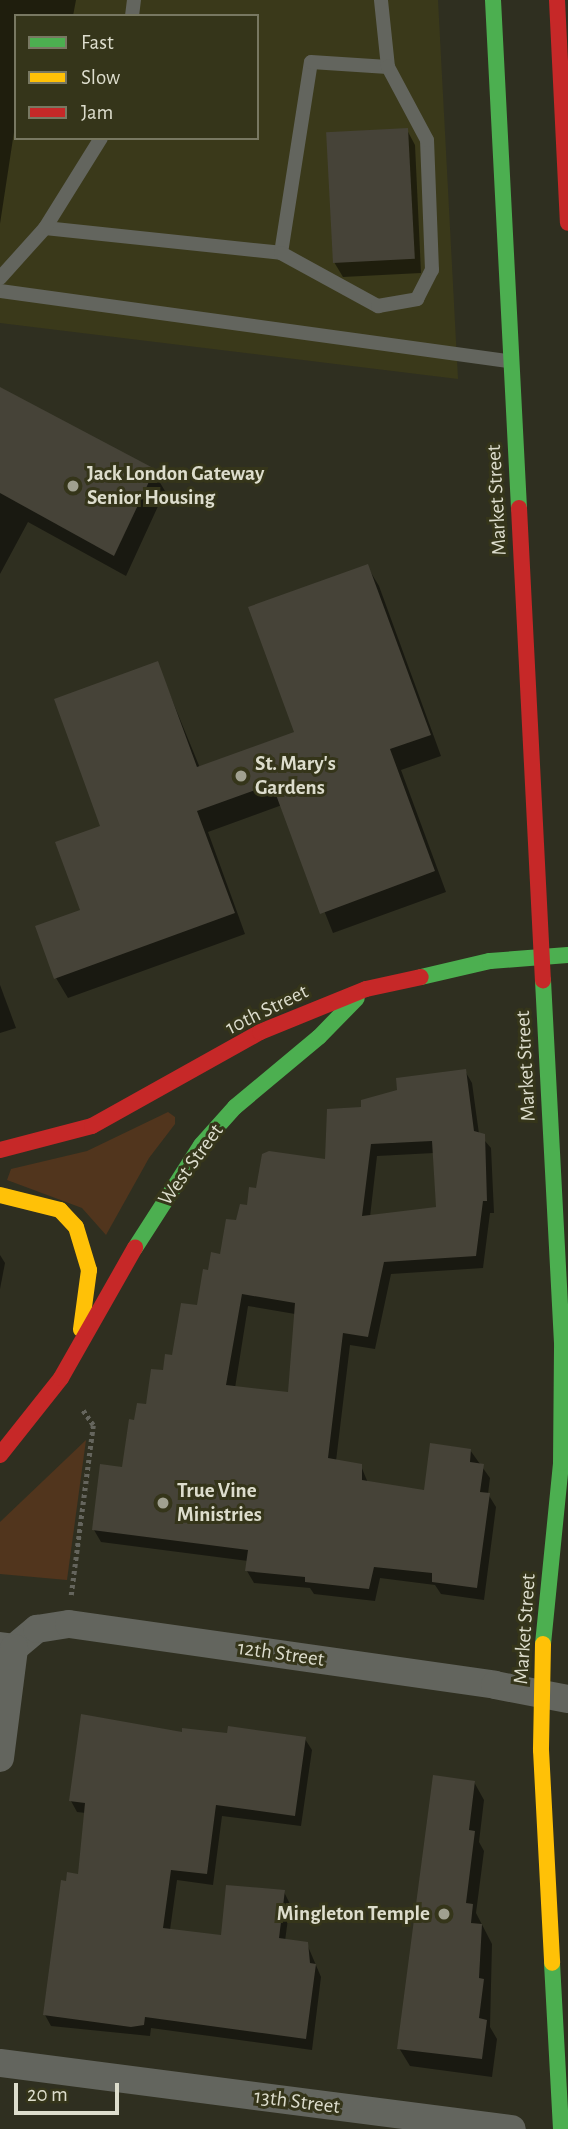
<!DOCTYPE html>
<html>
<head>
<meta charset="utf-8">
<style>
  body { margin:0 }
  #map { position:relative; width:568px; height:2129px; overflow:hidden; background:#2f2f20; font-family:"Alegreya Sans",sans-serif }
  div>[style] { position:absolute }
  .built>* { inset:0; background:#3a391a }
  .green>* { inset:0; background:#51351d }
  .shadow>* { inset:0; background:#0007 }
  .building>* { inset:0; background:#464338; transform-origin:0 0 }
  .path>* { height:4.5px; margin-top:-2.25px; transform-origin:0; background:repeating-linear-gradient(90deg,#65655d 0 3.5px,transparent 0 7px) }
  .lane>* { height:14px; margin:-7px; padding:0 7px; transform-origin:7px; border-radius:7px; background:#63655e }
  .street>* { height:28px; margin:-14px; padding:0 14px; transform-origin:14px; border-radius:14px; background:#63655e }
  .fast>* { height:16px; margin:-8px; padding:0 8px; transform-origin:8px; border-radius:8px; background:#4caf50 }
  .slow>* { height:16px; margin:-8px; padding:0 8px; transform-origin:8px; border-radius:8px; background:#ffc107 }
  .jam>* { height:16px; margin:-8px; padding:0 8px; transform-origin:8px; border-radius:8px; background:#c62828 }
  .dots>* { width:19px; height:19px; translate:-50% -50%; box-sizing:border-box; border:4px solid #35351a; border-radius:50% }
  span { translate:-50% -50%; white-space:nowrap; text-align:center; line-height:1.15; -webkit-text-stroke:6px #35351a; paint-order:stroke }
  .poi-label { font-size:21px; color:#ddddcd; font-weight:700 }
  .left { translate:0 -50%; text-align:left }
  .right { translate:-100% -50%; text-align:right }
  .street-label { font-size:21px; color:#ddddcd }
  .legend { position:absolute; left:14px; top:14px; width:245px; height:126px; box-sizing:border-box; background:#35351a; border:2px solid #787862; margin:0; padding:9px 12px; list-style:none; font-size:21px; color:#ddddcd }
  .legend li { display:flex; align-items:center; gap:14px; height:35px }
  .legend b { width:35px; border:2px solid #787862 }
  .scale { position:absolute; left:14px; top:2083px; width:105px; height:32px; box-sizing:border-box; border:4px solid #ddddcd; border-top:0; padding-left:9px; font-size:21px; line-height:24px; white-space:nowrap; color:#ddddcd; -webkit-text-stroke:5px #35351a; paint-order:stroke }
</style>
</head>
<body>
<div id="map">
  <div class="built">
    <i style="clip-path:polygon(evenodd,0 0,438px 0,458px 379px,0 323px,0 0,16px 16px,257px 16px,257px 138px,16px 138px,16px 16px)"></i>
  </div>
  <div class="green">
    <i style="clip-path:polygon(168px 1112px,175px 1117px,175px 1124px,149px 1158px,106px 1235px,82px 1208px,7px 1180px,11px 1169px,87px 1151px)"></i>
    <i style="clip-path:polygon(86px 1440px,67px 1580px,0 1574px,0 1522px)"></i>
  </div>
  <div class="shadow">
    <i style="clip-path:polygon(0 0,76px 0,73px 16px,16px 16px,16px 119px,0 224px)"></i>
    <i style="clip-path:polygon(407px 130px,415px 145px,421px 273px,343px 277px,334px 262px)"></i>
    <i style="clip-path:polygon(0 389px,153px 471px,165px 491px,126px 576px,28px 522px,0 574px)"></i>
    <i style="clip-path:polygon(367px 566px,379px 586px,441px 756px,401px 770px,446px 892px,333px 933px,282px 805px,208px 832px,245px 934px,68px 998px,56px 978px,82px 911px,102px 827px,157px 663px,200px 768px,296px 733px)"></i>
    <i style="clip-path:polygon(0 985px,16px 1028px,0 1033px)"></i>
    <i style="clip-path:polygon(evenodd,465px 1071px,472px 1083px,479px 1134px,491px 1148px,494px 1213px,490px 1213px,483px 1268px,391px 1274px,375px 1349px,350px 1345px,336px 1461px,361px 1466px,368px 1483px,426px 1492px,470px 1450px,490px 1478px,488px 1494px,496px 1507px,484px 1600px,441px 1594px,435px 1585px,380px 1578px,375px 1601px,314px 1594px,310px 1588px,254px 1583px,247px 1571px,248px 1561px,101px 1542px,94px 1530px,124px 1469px,135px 1422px,174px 1357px,199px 1307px,210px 1272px,257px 1190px,327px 1161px,363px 1109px,465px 1071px,434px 1153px,438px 1209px,370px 1217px,377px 1156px,434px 1153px,465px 1071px,248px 1306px,295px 1314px,290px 1393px,235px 1388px,248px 1306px)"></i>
    <i style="clip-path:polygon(0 1255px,5px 1263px,0 1289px)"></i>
    <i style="clip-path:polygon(183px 1734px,305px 1739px,312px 1750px,301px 1826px,222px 1816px,213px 1885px,177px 1880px,170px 1930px,223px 1937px,284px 1892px,290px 1904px,285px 1941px,307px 1944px,321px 1977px,312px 2050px,151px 2028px,150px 2036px,51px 2026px,45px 2015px,68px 1883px,79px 1876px,86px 1813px,77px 1812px,71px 1801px)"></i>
    <i style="clip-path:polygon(474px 1782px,484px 1800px,479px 1842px,484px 1851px,476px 1913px,492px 1944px,490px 2027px,497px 2039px,492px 2077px,410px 2066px,399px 2048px)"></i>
  </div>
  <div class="building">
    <i style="left:408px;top:128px;width:131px;height:82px;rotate:87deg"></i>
    <i style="clip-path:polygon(0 387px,155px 469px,114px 556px,0 493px)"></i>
    <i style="clip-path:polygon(368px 564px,431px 735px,390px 749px,435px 871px,320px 914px,272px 784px,197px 811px,235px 913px,54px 979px,35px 926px,80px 910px,55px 842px,100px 826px,54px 699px,158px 661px,197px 767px,294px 732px,248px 607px)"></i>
    <i style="clip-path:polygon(evenodd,466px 1069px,474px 1131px,485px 1134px,487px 1201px,483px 1201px,476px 1256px,384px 1262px,368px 1337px,343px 1333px,328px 1458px,362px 1464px,362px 1480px,424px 1490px,430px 1443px,471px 1449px,470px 1462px,484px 1464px,480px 1492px,490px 1493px,477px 1588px,432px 1582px,432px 1573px,374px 1567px,369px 1589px,305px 1582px,305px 1577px,245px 1571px,248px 1550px,92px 1530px,100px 1464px,122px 1467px,129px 1419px,134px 1420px,137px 1403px,146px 1404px,151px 1369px,163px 1370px,165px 1354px,172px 1355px,181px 1303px,197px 1305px,203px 1269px,208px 1270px,211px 1252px,220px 1254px,226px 1219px,236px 1220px,240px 1204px,247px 1205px,249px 1187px,256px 1188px,262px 1154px,269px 1151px,325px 1159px,327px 1109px,361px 1107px,361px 1100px,397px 1090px,396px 1078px,466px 1069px,432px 1141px,436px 1207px,362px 1216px,371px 1144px,432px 1141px,466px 1069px,242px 1294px,295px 1303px,288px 1392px,226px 1385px,242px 1294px)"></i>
    <i style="clip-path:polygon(81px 1714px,182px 1732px,182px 1728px,227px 1733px,228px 1726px,306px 1737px,295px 1816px,216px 1805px,207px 1874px,171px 1870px,163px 1928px,221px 1935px,226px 1885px,285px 1890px,279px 1938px,308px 1942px,310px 1963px,316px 1964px,306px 2039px,145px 2017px,144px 2025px,131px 2027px,43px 2015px,61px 1880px,66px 1881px,67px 1872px,78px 1874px,85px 1803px,69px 1801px)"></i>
    <i style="clip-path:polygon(433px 1775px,475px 1781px,469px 1830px,475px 1831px,466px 1903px,473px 1904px,471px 1923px,482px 1924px,479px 1978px,484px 1979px,479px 2018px,487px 2020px,482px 2059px,397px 2049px)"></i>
  </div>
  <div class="path">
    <i style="left:71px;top:1595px;width:171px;rotate:-82.6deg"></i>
    <i style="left:93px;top:1425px;width:19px;rotate:-125deg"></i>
  </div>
  <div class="lane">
    <i style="left:132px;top:16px;width:16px;rotate:-83deg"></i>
    <i style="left:45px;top:228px;width:237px;rotate:6deg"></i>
    <i style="left:281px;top:253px;width:193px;rotate:-81.1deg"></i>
    <i style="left:311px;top:62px;width:77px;rotate:3.7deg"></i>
    <i style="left:388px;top:67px;width:67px;rotate:-96deg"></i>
    <i style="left:281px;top:253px;width:111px;rotate:28.7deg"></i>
    <i style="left:378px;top:306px;width:40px;rotate:-10deg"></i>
    <i style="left:417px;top:299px;width:33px;rotate:-63deg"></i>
    <i style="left:432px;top:270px;width:130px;rotate:-92.2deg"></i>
    <i style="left:427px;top:140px;width:83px;rotate:-118.1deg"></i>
    <i style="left:0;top:278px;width:67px;rotate:-48deg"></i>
    <i style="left:45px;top:228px;width:106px;rotate:-58.1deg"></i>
    <i style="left:0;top:291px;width:513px;rotate:7.85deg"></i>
  </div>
  <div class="street">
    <i style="left:0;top:1646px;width:14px;rotate:8deg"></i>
    <i style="left:14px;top:1648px;width:30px;rotate:-40deg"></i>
    <i style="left:37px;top:1629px;width:32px;rotate:-9deg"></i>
    <i style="left:69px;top:1624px;width:430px;rotate:8.1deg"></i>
    <i style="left:495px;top:1685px;width:74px;rotate:10.9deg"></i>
    <i style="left:0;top:1758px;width:111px;rotate:-82.7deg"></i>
    <i style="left:0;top:2063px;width:516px;rotate:7.35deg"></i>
  </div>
  <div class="fast">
    <i style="left:493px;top:0;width:509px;rotate:87.07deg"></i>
    <i style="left:421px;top:977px;width:71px;rotate:-13.1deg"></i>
    <i style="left:490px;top:961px;width:78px;rotate:-4.4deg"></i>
    <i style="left:135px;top:1248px;width:122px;rotate:-57.3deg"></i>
    <i style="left:201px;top:1145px;width:51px;rotate:-48.2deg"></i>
    <i style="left:235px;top:1107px;width:109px;rotate:-39.8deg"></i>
    <i style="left:319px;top:1037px;width:54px;rotate:-45.7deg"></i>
    <i style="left:543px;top:1644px;width:182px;rotate:-84.3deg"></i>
    <i style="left:561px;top:1463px;width:120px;rotate:-89.5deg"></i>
    <i style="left:562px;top:1343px;width:363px;rotate:-93deg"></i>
    <i style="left:552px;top:1963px;width:166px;rotate:86.9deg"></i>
  </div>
  <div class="slow">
    <i style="left:0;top:1195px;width:62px;rotate:14deg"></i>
    <i style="left:60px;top:1210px;width:23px;rotate:47deg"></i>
    <i style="left:76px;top:1227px;width:45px;rotate:73.2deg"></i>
    <i style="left:89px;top:1270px;width:60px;rotate:97.7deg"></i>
    <i style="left:543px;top:1644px;width:106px;rotate:91.1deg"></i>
    <i style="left:541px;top:1750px;width:213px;rotate:87deg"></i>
  </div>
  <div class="jam">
    <i style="left:557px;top:0;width:223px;rotate:87.2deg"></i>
    <i style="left:519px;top:508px;width:473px;rotate:87.1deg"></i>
    <i style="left:0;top:1150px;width:95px;rotate:-14.6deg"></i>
    <i style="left:92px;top:1126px;width:193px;rotate:-29.2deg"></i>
    <i style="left:260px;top:1032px;width:114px;rotate:-22.1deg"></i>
    <i style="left:366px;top:989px;width:56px;rotate:-12.3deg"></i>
    <i style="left:0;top:1455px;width:98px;rotate:-51.6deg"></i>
    <i style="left:61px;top:1378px;width:150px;rotate:-60.4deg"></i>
  </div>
  <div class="dots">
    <i style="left:73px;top:486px;background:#a0a090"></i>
    <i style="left:241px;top:776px;background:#a0a090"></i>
    <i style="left:163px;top:1503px;background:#a0a090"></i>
    <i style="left:444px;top:1914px;background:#a0a090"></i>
  </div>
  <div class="poi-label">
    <span class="left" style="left:87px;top:486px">Jack London Gateway<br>Senior Housing</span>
    <span class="left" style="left:255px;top:776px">St. Mary's<br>Gardens</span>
    <span class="left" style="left:177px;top:1503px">True Vine<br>Ministries</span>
    <span class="right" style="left:430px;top:1914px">Mingleton Temple</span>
  </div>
  <div class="street-label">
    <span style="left:497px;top:500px;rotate:-93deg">Market Street</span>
    <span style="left:267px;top:1010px;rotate:-26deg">10th Street</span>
    <span style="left:526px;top:1066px;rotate:-93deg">Market Street</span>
    <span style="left:191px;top:1165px;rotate:-54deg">West Street</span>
    <span style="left:525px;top:1629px;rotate:-86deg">Market Street</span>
    <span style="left:281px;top:1654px;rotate:8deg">12th Street</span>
    <span style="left:297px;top:2102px;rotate:7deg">13th Street</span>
  </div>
  <ul class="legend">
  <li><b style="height:9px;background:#4caf50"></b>Fast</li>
  <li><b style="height:9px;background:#ffc107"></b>Slow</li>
  <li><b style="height:9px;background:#c62828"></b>Jam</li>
  </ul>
  <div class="scale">20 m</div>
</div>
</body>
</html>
